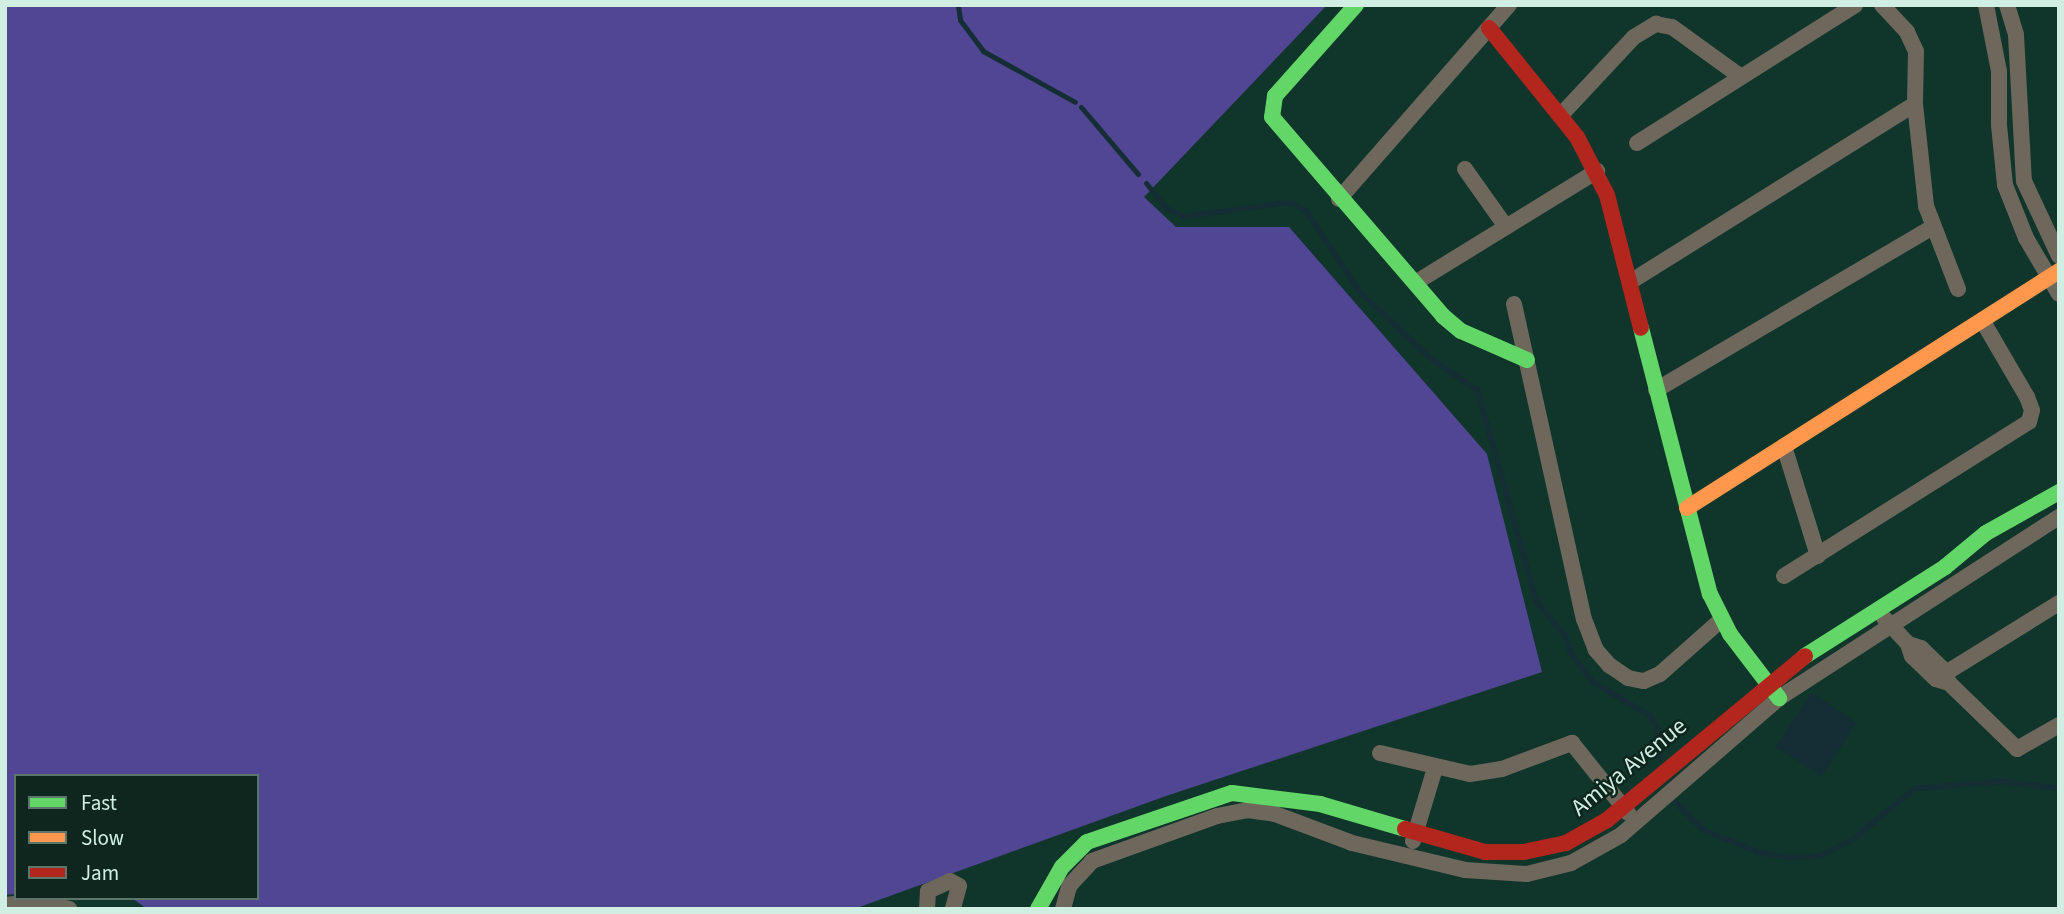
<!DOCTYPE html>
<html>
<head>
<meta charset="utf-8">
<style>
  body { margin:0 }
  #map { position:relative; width:2064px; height:914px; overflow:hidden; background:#10352b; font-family:"Source Sans 3",sans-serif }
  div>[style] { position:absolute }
  .green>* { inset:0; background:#514694 }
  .water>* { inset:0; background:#152d35; transform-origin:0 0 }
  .stream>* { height:5px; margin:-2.5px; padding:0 2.5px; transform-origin:2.5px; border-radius:2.5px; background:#152d35 }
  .street>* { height:16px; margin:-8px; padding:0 8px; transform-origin:8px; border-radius:8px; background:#6e675b }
  .fast>* { height:16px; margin:-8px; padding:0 8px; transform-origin:8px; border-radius:8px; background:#63d668 }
  .slow>* { height:16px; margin:-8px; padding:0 8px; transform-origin:8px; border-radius:8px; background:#ff974d }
  .jam>* { height:16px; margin:-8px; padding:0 8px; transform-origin:8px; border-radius:8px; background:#b3261e }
  span { translate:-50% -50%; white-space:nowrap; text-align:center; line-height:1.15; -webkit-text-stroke:5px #0e261e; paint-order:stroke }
  .street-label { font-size:24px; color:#d1eee2 }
  .frame { position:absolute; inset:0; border:7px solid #d1eee2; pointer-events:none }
  .legend { position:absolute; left:14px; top:774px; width:245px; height:126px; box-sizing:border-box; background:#0e261e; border:2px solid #5c766c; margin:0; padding:9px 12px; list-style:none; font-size:21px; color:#d1eee2 }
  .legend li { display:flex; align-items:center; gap:14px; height:35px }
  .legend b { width:35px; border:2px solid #5c766c }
</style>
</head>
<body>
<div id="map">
  <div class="green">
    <i style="clip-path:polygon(5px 5px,1327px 5px,1144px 197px,1176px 227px,1289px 227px,1487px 454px,1542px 672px,1166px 796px,854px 909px,147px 909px,132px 898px,257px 898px,257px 776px,16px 776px,16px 894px,5px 895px)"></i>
  </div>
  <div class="water">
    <i style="left:1811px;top:693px;width:54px;height:64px;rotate:33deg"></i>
  </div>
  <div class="stream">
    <i style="left:958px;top:5px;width:15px;rotate:82deg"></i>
    <i style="left:960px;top:20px;width:39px;rotate:53deg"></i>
    <i style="left:983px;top:51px;width:105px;rotate:29deg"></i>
    <i style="left:1081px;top:107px;width:88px;rotate:49.6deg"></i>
    <i style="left:1146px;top:183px;width:32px;rotate:51deg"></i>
    <i style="left:1166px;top:208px;width:20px;rotate:24deg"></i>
    <i style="left:1184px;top:216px;width:97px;rotate:-7.7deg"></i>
    <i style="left:1280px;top:203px;width:13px"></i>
    <i style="left:1293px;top:203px;width:15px;rotate:32deg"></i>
    <i style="left:1306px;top:211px;width:96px;rotate:56.5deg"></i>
    <i style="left:1359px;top:291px;width:96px;rotate:43.3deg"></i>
    <i style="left:1429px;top:357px;width:58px;rotate:34.5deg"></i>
    <i style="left:1477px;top:390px;width:219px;rotate:74.4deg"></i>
    <i style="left:1536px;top:601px;width:45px;rotate:50.4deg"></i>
    <i style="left:1565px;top:636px;width:17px;rotate:73deg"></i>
    <i style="left:1570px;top:652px;width:38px;rotate:53deg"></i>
    <i style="left:1593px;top:682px;width:65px;rotate:30.5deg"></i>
    <i style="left:1649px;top:715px;width:15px;rotate:58deg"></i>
    <i style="left:1657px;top:728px;width:31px;rotate:86deg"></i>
    <i style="left:1675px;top:802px;width:38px;rotate:45deg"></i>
    <i style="left:1702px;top:829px;width:61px;rotate:22.3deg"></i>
    <i style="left:1758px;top:852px;width:29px;rotate:10deg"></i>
    <i style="left:1787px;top:857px;width:31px;rotate:-2deg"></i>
    <i style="left:1818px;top:856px;width:37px;rotate:-26deg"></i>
    <i style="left:1851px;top:840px;width:82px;rotate:-39.5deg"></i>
    <i style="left:1914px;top:788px;width:88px;rotate:-4.5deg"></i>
    <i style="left:2002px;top:781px;width:57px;rotate:7deg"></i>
  </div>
  <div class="street">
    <i style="left:1882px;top:5px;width:37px;rotate:47deg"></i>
    <i style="left:1907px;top:32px;width:21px;rotate:65deg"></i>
    <i style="left:1916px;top:51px;width:53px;rotate:91.1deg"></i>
    <i style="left:1915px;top:104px;width:103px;rotate:83.8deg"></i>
    <i style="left:1926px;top:206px;width:89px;rotate:68.9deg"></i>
    <i style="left:1986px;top:5px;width:67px;rotate:78.9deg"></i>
    <i style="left:1999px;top:71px;width:54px;rotate:90deg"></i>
    <i style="left:1999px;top:125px;width:60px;rotate:84.3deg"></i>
    <i style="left:2005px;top:185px;width:57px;rotate:68.4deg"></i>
    <i style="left:2026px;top:238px;width:65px;rotate:59.5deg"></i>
    <i style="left:2007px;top:5px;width:31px;rotate:73deg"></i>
    <i style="left:2016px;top:35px;width:146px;rotate:86.9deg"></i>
    <i style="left:2024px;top:181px;width:83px;rotate:65deg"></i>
    <i style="left:1560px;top:116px;width:108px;rotate:-46.9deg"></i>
    <i style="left:1634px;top:37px;width:26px;rotate:-31deg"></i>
    <i style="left:1656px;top:24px;width:16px;rotate:11deg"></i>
    <i style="left:1672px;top:27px;width:85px;rotate:35.9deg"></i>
    <i style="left:1637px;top:143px;width:258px;rotate:-32.3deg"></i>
    <i style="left:1465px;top:169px;width:71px;rotate:54.7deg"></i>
    <i style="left:1339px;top:199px;width:258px;rotate:-48.8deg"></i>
    <i style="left:1630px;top:282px;width:336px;rotate:-32deg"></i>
    <i style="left:1415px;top:283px;width:214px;rotate:-31.6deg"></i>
    <i style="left:1514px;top:304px;width:323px;rotate:77.5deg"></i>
    <i style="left:1584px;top:619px;width:33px;rotate:69deg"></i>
    <i style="left:1596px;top:650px;width:20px;rotate:49deg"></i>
    <i style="left:1609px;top:665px;width:23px;rotate:34deg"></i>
    <i style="left:1628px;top:678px;width:16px;rotate:11deg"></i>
    <i style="left:1644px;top:681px;width:17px;rotate:-24deg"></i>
    <i style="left:1660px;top:674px;width:81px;rotate:-41.5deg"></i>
    <i style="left:1656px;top:390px;width:319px;rotate:-30.5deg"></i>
    <i style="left:1784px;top:446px;width:115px;rotate:72.8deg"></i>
    <i style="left:1784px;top:576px;width:289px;rotate:-32.2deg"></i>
    <i style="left:2029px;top:422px;width:12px;rotate:-76deg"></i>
    <i style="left:2032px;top:410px;width:14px;rotate:-111deg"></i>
    <i style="left:2027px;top:397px;width:89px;rotate:-120.3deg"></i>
    <i style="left:1884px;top:618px;width:35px;rotate:47deg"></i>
    <i style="left:1908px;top:644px;width:14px;rotate:17deg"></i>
    <i style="left:1921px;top:648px;width:35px;rotate:44deg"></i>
    <i style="left:1946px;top:672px;width:9px;rotate:77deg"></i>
    <i style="left:1908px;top:644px;width:13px;rotate:72deg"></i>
    <i style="left:1912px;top:656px;width:33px;rotate:44deg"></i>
    <i style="left:1936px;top:679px;width:14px;rotate:17deg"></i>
    <i style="left:1949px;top:683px;width:95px;rotate:44.1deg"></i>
    <i style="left:2017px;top:749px;width:48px;rotate:-29.7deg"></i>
    <i style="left:1936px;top:679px;width:145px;rotate:-31.7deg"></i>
    <i style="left:1380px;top:753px;width:92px;rotate:13.1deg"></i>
    <i style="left:1470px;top:774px;width:32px;rotate:-9deg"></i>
    <i style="left:1502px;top:769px;width:75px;rotate:-20.4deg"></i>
    <i style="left:1572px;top:743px;width:90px;rotate:51.3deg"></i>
    <i style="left:1413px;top:841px;width:76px;rotate:-73.2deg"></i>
    <i style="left:5px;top:905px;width:29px;rotate:-6deg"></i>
    <i style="left:34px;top:902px;width:36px;rotate:11deg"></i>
    <i style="left:927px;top:909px;width:18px;rotate:-87deg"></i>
    <i style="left:928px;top:891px;width:24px;rotate:-24deg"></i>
    <i style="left:950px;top:881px;width:10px;rotate:29deg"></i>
    <i style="left:959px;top:886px;width:24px;rotate:105deg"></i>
    <i style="left:1063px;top:909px;width:24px;rotate:-75deg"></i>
    <i style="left:1069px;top:886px;width:34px;rotate:-47deg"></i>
    <i style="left:1092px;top:861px;width:133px;rotate:-19.8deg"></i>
    <i style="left:1217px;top:816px;width:31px;rotate:-11deg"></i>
    <i style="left:1247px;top:810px;width:28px;rotate:8deg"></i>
    <i style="left:1275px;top:814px;width:82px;rotate:20.6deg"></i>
    <i style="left:1352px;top:843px;width:116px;rotate:13.4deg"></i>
    <i style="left:1465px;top:870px;width:62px;rotate:3.7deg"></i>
    <i style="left:1527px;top:874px;width:45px;rotate:-14deg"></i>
    <i style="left:1571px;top:863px;width:57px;rotate:-29.2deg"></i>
    <i style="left:1621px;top:835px;width:209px;rotate:-40.9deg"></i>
    <i style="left:1779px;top:698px;width:333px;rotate:-32.9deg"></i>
  </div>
  <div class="fast">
    <i style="left:1356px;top:5px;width:122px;rotate:131.7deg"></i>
    <i style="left:1275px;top:96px;width:21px;rotate:98deg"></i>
    <i style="left:1272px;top:117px;width:262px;rotate:49.3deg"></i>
    <i style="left:1443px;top:316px;width:23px;rotate:40deg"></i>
    <i style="left:1461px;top:331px;width:72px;rotate:23.7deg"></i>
    <i style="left:1641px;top:328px;width:275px;rotate:75.5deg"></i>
    <i style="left:1710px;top:594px;width:45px;rotate:63.4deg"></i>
    <i style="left:1730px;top:634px;width:81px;rotate:52.6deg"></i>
    <i style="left:1805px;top:656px;width:166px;rotate:-32.4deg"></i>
    <i style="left:1945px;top:567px;width:53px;rotate:-39.7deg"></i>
    <i style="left:1986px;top:533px;width:84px;rotate:-29.3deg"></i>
    <i style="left:1038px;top:909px;width:48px;rotate:-60.3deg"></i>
    <i style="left:1062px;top:867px;width:35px;rotate:-45deg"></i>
    <i style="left:1087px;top:842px;width:153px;rotate:-18.7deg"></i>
    <i style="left:1232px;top:793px;width:89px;rotate:7.1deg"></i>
    <i style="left:1320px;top:804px;width:89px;rotate:16.4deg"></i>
  </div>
  <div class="slow">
    <i style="left:1687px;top:508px;width:441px;rotate:-32.5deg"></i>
  </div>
  <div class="jam">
    <i style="left:1489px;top:28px;width:140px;rotate:51.1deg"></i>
    <i style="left:1577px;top:137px;width:65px;rotate:62.7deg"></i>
    <i style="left:1607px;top:195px;width:137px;rotate:75.7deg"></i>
    <i style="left:1405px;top:829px;width:83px;rotate:16deg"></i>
    <i style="left:1485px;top:852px;width:39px"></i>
    <i style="left:1524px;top:852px;width:43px;rotate:-12.1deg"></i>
    <i style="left:1566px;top:843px;width:47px;rotate:-29.3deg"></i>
    <i style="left:1607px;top:820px;width:257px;rotate:-39.6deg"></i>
  </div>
  <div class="street-label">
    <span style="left:1629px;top:767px;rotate:-39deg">Amiya Avenue</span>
  </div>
  <div class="frame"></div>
  <ul class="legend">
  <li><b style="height:9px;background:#63d668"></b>Fast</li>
  <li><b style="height:9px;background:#ff974d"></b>Slow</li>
  <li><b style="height:9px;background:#b3261e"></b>Jam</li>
  </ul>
</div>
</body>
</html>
